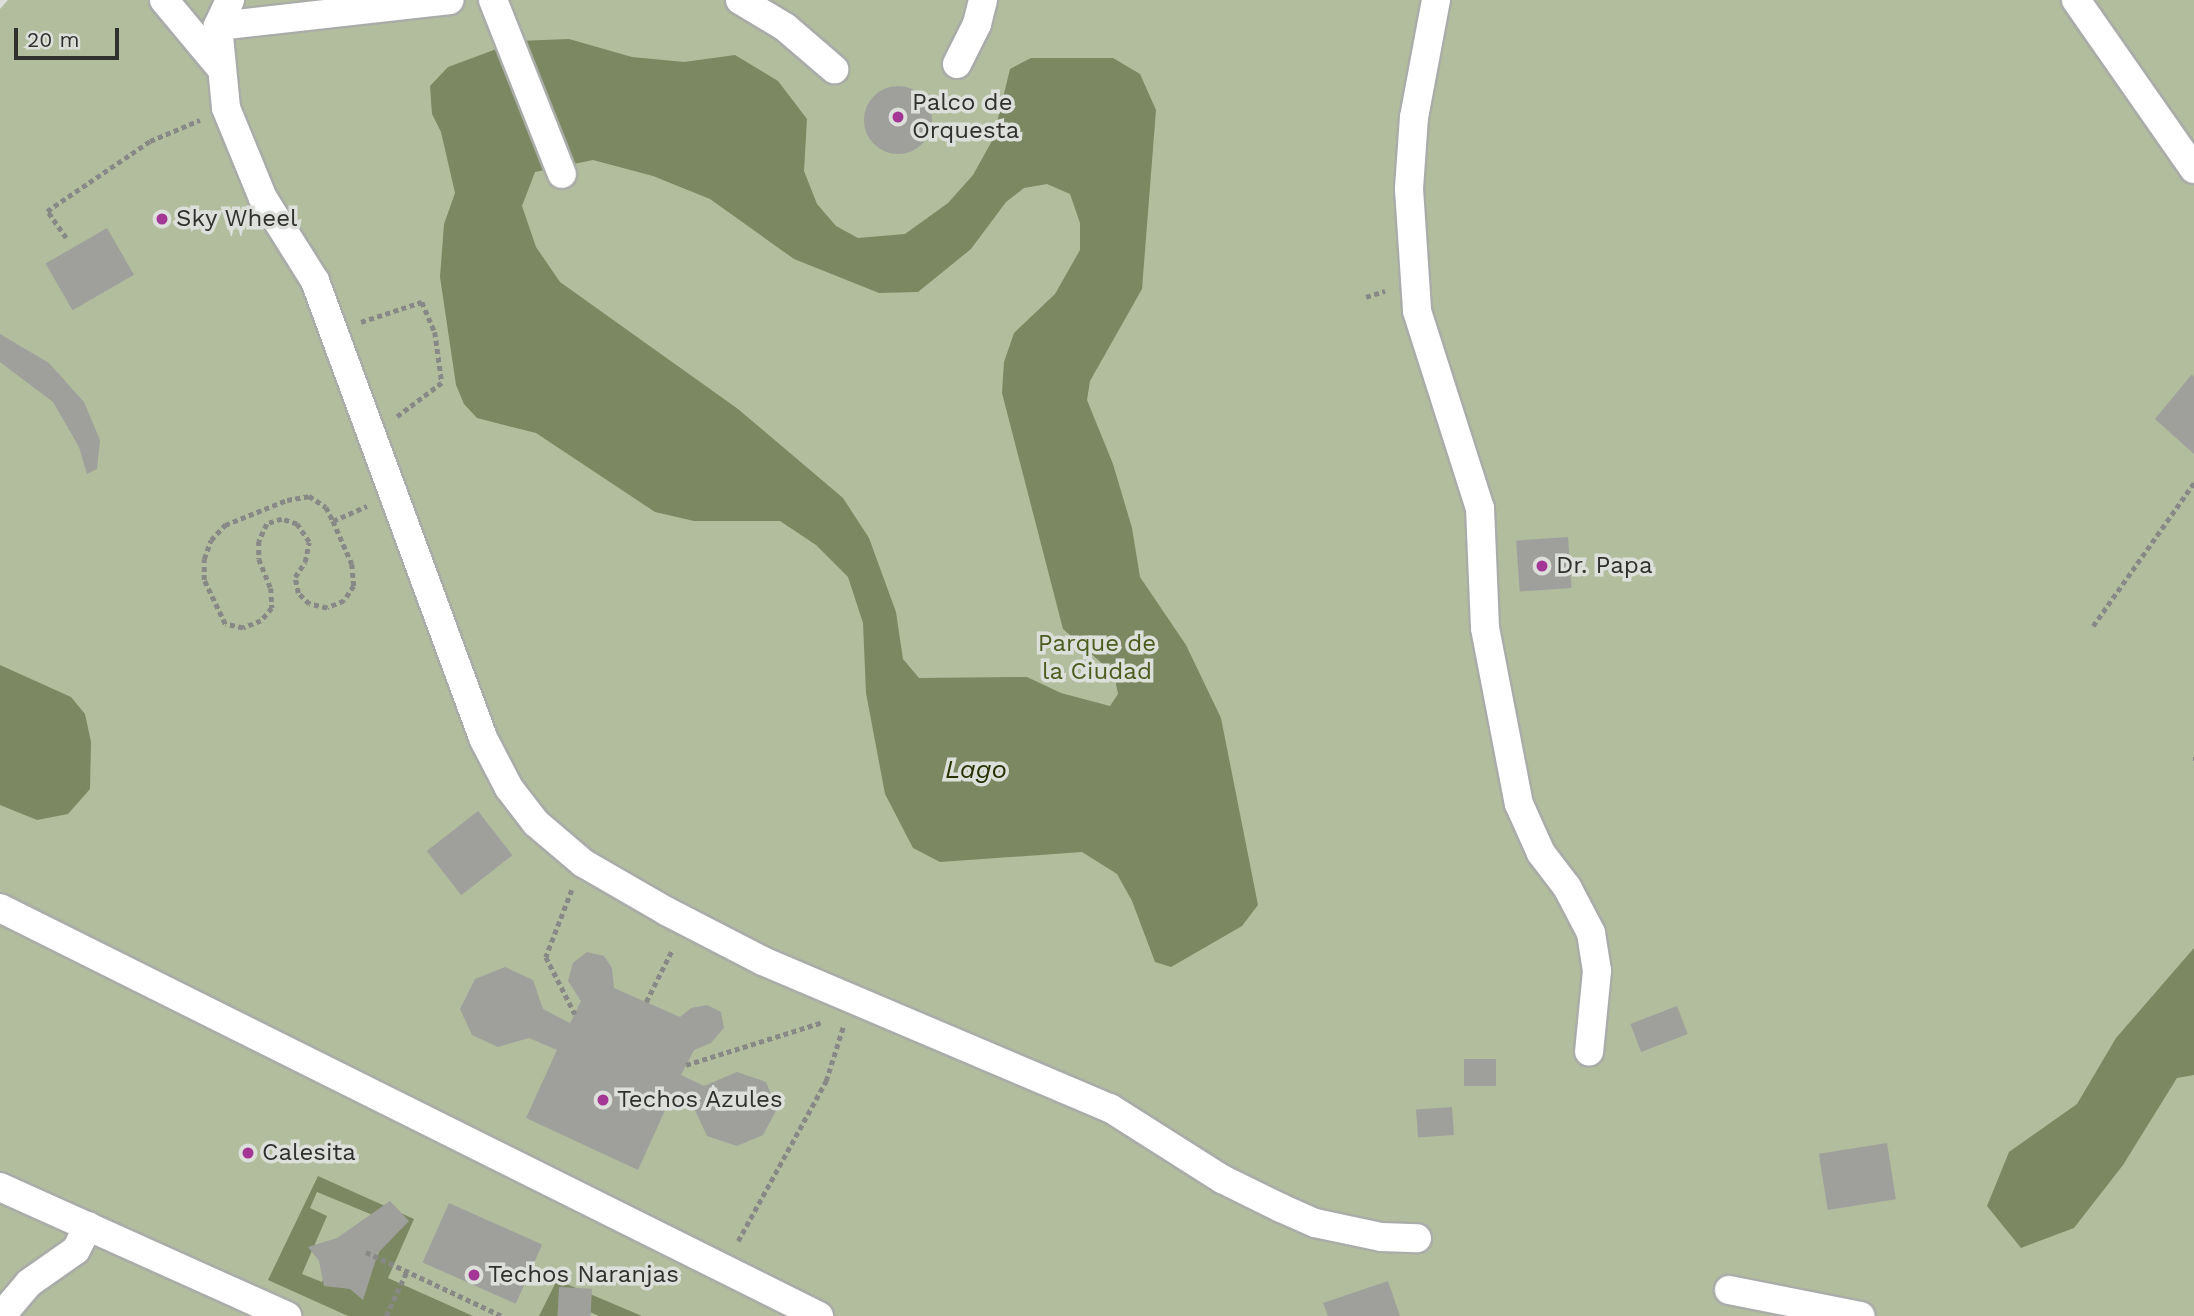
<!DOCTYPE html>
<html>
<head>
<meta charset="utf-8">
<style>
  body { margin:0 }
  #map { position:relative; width:2194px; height:1316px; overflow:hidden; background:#dddfda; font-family:"Work Sans",sans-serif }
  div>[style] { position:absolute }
  .green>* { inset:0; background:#b2bd9e }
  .water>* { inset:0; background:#7b8861 }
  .building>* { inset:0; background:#9fa09c; transform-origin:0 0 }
  .round { border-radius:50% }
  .path>* { height:4.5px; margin-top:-2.25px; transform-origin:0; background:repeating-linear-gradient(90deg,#888986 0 5px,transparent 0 8.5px) }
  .roads { filter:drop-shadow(2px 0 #aaaca8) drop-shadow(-2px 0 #aaaca8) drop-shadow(0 2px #aaaca8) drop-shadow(0 -2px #aaaca8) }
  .street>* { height:28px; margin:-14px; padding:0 14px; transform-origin:14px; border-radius:14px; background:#fff }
  .dots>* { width:19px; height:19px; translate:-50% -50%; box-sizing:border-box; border:4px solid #dddfda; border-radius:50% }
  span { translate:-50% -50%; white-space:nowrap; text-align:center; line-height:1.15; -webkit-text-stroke:7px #dddfda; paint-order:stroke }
  .poi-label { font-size:24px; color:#30312f }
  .left { translate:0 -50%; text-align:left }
  .park-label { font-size:24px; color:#4b5c1f }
  .water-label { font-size:26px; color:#263202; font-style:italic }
  .scale { position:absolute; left:14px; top:28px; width:105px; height:32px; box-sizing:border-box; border:4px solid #30312f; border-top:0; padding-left:9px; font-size:21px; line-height:24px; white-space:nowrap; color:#30312f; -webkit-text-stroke:5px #dddfda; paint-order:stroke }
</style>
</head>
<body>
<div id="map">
  <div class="green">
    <i style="clip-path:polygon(8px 0,2194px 0,2194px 1316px,0 1316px,0 9px)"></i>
  </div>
  <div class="water">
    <i style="clip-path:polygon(evenodd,569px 39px,632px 57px,684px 62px,735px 55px,778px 81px,807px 119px,804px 171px,817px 204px,836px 226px,858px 238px,905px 234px,948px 203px,973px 175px,993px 139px,1010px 69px,1031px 58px,1113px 58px,1140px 74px,1156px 110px,1142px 289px,1090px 381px,1087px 400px,1113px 464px,1132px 528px,1140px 577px,1186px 645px,1221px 718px,1258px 905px,1242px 926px,1171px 967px,1155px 962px,1132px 901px,1117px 874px,1082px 852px,940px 862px,913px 848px,885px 794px,866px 693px,863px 623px,848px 577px,816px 545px,780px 521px,694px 521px,655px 512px,536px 433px,477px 418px,464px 404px,456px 385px,440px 277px,444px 224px,455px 193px,441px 132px,432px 114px,430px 86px,448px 67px,518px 41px,569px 39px,593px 160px,653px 176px,710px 199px,794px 259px,879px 293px,918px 292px,971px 249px,1006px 202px,1024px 188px,1047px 184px,1070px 194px,1080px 223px,1080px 250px,1055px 294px,1014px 333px,1004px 362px,1002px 393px,1063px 629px,1114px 674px,1118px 694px,1110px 706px,1061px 693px,1027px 677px,919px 678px,903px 659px,896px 612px,869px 538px,843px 498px,738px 409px,560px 282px,536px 247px,522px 206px,535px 172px,593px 160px)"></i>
    <i style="clip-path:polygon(0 665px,71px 697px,85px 714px,91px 742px,90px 789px,68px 814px,37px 820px,0 805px)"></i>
    <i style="clip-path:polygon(2194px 948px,2194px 1075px,2177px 1078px,2123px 1165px,2074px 1228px,2021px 1248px,1987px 1206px,2009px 1152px,2077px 1104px,2116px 1038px)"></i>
    <i style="clip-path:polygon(evenodd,318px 1176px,414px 1219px,388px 1278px,473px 1316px,348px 1316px,268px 1280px,318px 1176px,317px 1192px,392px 1223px,367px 1279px,330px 1264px,322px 1282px,302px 1274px,327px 1216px,310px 1208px,317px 1192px)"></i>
    <i style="clip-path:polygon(557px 1280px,642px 1316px,599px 1316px,568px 1302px,561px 1316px,539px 1316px)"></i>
  </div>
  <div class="building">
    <i class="round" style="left:864px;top:86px;width:68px;height:68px"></i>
    <i style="left:107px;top:228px;width:54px;height:71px;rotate:60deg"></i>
    <i style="clip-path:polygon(0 334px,49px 363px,84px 402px,100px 440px,97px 469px,87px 474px,79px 447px,53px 402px,0 362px)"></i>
    <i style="clip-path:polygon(2192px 374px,2194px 377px,2194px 454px,2155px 419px)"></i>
    <i style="left:1568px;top:537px;width:51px;height:52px;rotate:86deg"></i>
    <i style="left:478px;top:811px;width:56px;height:65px;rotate:52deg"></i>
    <i style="clip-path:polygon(587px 952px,604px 956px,612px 968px,614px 988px,680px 1017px,691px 1008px,707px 1005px,721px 1012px,724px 1028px,711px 1043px,694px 1050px,681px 1075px,704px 1086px,737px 1072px,766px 1082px,777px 1109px,763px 1135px,737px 1146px,707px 1136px,694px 1108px,671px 1097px,638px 1170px,526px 1118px,557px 1050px,529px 1038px,498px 1047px,472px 1035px,460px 1009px,475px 979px,505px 967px,533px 980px,543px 1009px,570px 1023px,581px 1001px,568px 981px,573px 963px)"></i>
    <i style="left:1677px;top:1006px;width:30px;height:50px;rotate:69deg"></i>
    <i style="left:1496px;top:1059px;width:27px;height:32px;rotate:90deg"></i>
    <i style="left:1452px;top:1107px;width:28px;height:36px;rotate:86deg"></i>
    <i style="left:1887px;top:1143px;width:57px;height:69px;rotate:81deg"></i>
    <i style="clip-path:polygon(390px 1201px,409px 1221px,378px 1253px,363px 1300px,350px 1289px,324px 1286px,319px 1261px,308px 1247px,337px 1238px)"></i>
    <i style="left:449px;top:1203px;width:102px;height:65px;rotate:24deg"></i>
    <i style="clip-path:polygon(1388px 1281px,1400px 1316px,1328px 1316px,1323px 1303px)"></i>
    <i style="left:559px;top:1287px;width:33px;height:29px;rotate:3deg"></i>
  </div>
  <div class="path">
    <i style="left:66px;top:238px;width:33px;rotate:-125deg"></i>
    <i style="left:47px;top:211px;width:125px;rotate:-34.2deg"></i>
    <i style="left:150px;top:141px;width:54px;rotate:-22.8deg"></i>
    <i style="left:1366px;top:297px;width:20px;rotate:-18deg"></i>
    <i style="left:361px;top:322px;width:64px;rotate:-18.2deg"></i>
    <i style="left:422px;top:302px;width:33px;rotate:67deg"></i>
    <i style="left:435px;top:332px;width:51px;rotate:82.2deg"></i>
    <i style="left:442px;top:383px;width:56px;rotate:142.9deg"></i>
    <i style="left:333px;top:521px;width:47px;rotate:66.2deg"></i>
    <i style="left:352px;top:564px;width:22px;rotate:85deg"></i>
    <i style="left:354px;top:586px;width:18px;rotate:124deg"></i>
    <i style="left:344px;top:601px;width:18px;rotate:158deg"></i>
    <i style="left:327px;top:608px;width:18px;rotate:-167deg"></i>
    <i style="left:309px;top:604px;width:16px;rotate:-135deg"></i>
    <i style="left:298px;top:593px;width:16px;rotate:-101deg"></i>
    <i style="left:295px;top:577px;width:18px;rotate:-56deg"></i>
    <i style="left:305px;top:562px;width:20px;rotate:-79deg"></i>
    <i style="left:309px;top:542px;width:22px;rotate:-124deg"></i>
    <i style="left:297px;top:524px;width:16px;rotate:-162deg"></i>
    <i style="left:282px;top:519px;width:16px;rotate:162deg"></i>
    <i style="left:267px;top:524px;width:19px;rotate:115deg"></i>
    <i style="left:259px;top:541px;width:18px;rotate:90deg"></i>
    <i style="left:259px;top:559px;width:31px;rotate:68deg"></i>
    <i style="left:271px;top:588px;width:20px;rotate:87deg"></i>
    <i style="left:272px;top:608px;width:17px;rotate:130deg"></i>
    <i style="left:261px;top:621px;width:19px;rotate:159deg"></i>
    <i style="left:243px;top:628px;width:18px;rotate:-167deg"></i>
    <i style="left:225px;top:624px;width:49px;rotate:-115.5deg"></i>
    <i style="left:204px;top:580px;width:21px;rotate:-90deg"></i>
    <i style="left:204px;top:559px;width:20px;rotate:-70deg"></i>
    <i style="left:211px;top:540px;width:21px;rotate:-47deg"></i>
    <i style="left:225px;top:525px;width:67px;rotate:-22deg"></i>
    <i style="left:287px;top:500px;width:22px;rotate:-10deg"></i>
    <i style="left:309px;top:496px;width:20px;rotate:33deg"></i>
    <i style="left:326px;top:507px;width:16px;rotate:63deg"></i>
    <i style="left:333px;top:521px;width:37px;rotate:-24deg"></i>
    <i style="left:2093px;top:626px;width:175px;rotate:-54.8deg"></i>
    <i style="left:2193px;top:759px;width:1px"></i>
    <i style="left:572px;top:890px;width:72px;rotate:111.2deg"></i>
    <i style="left:546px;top:957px;width:64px;rotate:63deg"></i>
    <i style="left:646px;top:1002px;width:58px;rotate:-63.4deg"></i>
    <i style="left:686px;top:1065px;width:144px;rotate:-17.4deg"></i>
    <i style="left:738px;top:1241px;width:183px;rotate:-61.2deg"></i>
    <i style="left:826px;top:1081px;width:57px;rotate:-72.5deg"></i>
    <i style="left:366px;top:1252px;width:150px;rotate:25.2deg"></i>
    <i style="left:386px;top:1316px;width:50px;rotate:-65deg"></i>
  </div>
  <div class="roads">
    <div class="street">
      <i style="left:164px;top:0;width:86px;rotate:50.2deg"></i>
      <i style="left:230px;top:0;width:29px;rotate:115deg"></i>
      <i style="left:218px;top:26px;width:82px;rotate:84.4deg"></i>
      <i style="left:226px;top:108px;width:97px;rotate:67.7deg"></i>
      <i style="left:263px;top:198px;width:98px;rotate:57.9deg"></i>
      <i style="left:315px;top:281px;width:487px;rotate:69.8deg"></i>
      <i style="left:483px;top:738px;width:56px;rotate:62.5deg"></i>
      <i style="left:509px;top:788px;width:44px;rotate:52.4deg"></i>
      <i style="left:536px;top:823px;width:62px;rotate:40.4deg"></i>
      <i style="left:583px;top:863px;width:96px;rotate:30deg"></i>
      <i style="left:666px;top:911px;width:109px;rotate:27.3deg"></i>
      <i style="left:763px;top:961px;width:377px;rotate:23deg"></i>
      <i style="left:1110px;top:1108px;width:133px;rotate:32.4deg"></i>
      <i style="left:1222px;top:1179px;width:66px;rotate:26.2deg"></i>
      <i style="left:1281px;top:1208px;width:37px;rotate:24deg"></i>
      <i style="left:1315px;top:1223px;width:67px;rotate:12deg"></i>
      <i style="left:1381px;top:1237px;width:36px;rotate:2deg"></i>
      <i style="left:493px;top:0;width:187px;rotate:68.4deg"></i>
      <i style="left:740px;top:0;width:52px;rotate:31deg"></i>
      <i style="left:785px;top:27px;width:65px;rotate:40.6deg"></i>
      <i style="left:1436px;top:0;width:119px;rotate:100.6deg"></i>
      <i style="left:1414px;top:117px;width:72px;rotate:94deg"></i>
      <i style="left:1409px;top:189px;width:122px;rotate:86.2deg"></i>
      <i style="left:1417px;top:311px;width:207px;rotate:72.3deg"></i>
      <i style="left:1480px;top:508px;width:120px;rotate:87.6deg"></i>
      <i style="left:1485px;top:628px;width:179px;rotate:79.1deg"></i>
      <i style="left:1519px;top:804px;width:54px;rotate:65.8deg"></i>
      <i style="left:1541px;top:853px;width:43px;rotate:52.6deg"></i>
      <i style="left:1567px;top:887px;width:52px;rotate:62.4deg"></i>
      <i style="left:1591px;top:933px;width:38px;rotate:81deg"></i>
      <i style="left:1597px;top:971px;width:81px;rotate:95.6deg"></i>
      <i style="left:2076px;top:0;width:206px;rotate:55.1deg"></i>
      <i style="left:218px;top:26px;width:233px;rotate:-6.4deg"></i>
      <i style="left:957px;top:64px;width:45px;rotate:-63.4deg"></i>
      <i style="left:977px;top:24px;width:25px;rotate:-76deg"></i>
      <i style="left:0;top:908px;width:915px;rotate:26.48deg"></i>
      <i style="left:0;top:1187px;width:315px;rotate:24.2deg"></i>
      <i style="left:1729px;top:1290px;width:134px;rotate:11.2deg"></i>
      <i style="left:1px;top:1316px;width:43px;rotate:-49.7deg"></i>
      <i style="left:29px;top:1283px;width:57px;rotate:-35.1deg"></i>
      <i style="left:76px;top:1250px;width:27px;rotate:-63deg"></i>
    </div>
  </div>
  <div class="dots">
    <i style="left:898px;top:117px;background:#a43796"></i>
    <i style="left:162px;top:219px;background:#a43796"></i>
    <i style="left:1542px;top:566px;background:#a43796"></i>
    <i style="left:603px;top:1100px;background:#a43796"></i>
    <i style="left:248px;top:1153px;background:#a43796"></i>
    <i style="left:474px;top:1275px;background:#a43796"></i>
  </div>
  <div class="poi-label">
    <span class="left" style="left:912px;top:117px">Palco de<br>Orquesta</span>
    <span class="left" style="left:176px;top:219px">Sky Wheel</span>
    <span class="left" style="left:1556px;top:566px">Dr. Papa</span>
    <span class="left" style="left:617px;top:1100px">Techos Azules</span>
    <span class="left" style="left:262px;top:1153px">Calesita</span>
    <span class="left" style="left:488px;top:1275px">Techos Naranjas</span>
  </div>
  <div class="park-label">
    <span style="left:1097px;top:658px">Parque de<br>la Ciudad</span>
  </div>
  <div class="water-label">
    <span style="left:976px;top:770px">Lago</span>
  </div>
  <div class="scale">20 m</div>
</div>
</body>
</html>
